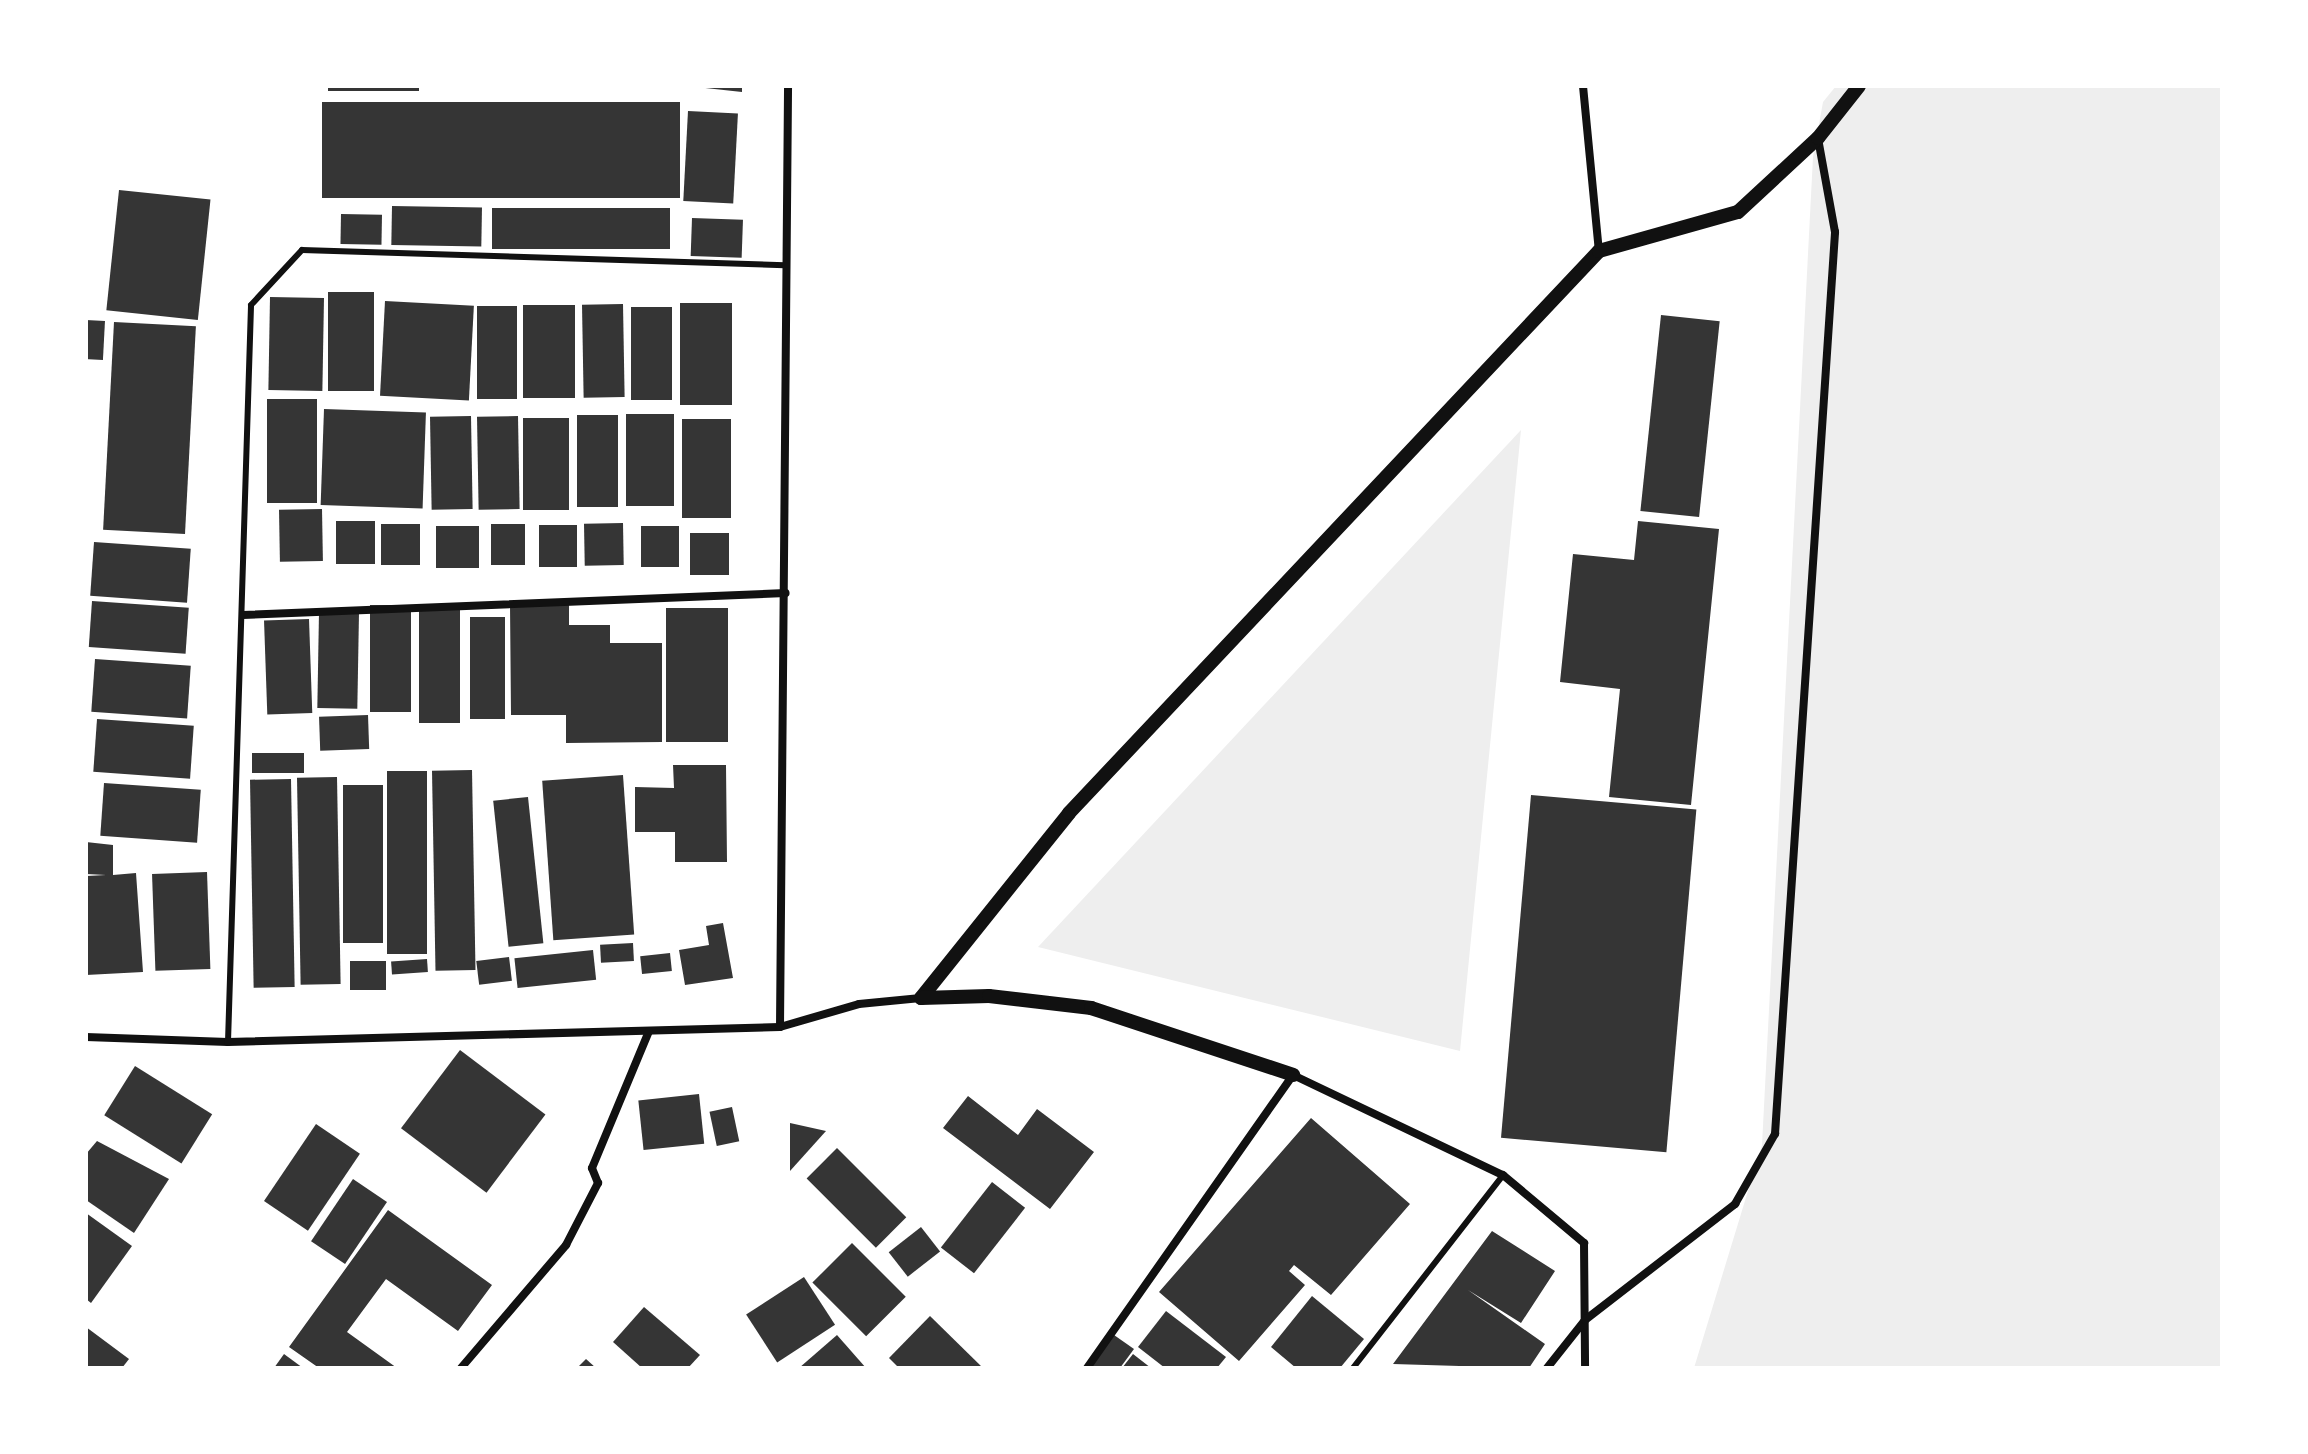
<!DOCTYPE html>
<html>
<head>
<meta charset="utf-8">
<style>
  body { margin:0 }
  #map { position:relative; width:2308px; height:1454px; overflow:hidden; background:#fff; font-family:Mulish,sans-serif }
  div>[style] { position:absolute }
  .green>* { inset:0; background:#eee }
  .building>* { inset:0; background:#353535; transform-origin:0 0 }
  .service>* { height:6px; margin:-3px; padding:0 3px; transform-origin:3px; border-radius:3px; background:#111 }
  .minor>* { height:8px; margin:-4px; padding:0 4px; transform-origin:4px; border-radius:4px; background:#111 }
  .tertiary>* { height:14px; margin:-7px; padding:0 7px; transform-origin:7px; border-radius:7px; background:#111 }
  span { translate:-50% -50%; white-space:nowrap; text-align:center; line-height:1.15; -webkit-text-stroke:8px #fff; paint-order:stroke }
  .frame { position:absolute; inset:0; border:88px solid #fff; pointer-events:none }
</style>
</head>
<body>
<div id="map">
  <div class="green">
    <i style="clip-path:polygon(1836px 86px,2222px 86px,2222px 1368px,1694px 1368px,1762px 1145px,1813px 157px,1823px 102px)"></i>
    <i style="clip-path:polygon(1521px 430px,1460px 1051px,1038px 947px)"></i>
  </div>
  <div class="building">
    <i style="left:328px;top:86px;width:91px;height:5px"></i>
    <i style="clip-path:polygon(687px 86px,742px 86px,742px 92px)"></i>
    <i style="left:322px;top:102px;width:358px;height:96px"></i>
    <i style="left:688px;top:111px;width:50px;height:90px;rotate:3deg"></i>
    <i style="left:119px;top:190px;width:92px;height:121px;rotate:6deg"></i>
    <i style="left:392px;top:206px;width:90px;height:39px;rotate:1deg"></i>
    <i style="left:492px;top:208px;width:178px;height:41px"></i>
    <i style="left:341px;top:214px;width:41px;height:30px;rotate:1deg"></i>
    <i style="left:692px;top:218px;width:51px;height:38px;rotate:2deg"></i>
    <i style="left:328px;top:292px;width:46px;height:99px"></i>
    <i style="left:270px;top:297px;width:54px;height:93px;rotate:1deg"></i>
    <i style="left:385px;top:301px;width:89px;height:95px;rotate:3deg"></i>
    <i style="left:680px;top:303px;width:52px;height:102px"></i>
    <i style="left:623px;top:304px;width:93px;height:41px;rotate:89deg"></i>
    <i style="left:523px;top:305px;width:52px;height:93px"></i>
    <i style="left:477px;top:306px;width:40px;height:93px"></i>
    <i style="left:631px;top:307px;width:41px;height:93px"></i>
    <i style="left:1661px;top:315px;width:59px;height:197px;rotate:6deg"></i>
    <i style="left:86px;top:320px;width:19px;height:39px;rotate:3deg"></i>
    <i style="left:114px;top:322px;width:82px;height:208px;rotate:3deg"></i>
    <i style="left:267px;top:399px;width:50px;height:104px"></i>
    <i style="left:324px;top:409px;width:102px;height:96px;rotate:2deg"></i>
    <i style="left:674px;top:414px;width:92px;height:48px;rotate:90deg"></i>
    <i style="left:577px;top:415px;width:41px;height:92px"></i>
    <i style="left:471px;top:416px;width:93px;height:41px;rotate:89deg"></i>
    <i style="left:518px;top:416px;width:93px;height:41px;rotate:89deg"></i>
    <i style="left:523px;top:418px;width:46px;height:92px"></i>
    <i style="left:682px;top:419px;width:49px;height:99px"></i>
    <i style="left:322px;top:509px;width:52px;height:43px;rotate:89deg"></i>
    <i style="left:375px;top:521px;width:43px;height:39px;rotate:90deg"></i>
    <i style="clip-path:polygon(1638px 521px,1719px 529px,1691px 805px,1609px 797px,1620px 689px,1560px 682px,1573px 554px,1634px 560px)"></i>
    <i style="left:623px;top:523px;width:42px;height:39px;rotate:89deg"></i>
    <i style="left:381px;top:524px;width:39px;height:41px"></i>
    <i style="left:491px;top:524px;width:34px;height:41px"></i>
    <i style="left:539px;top:525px;width:38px;height:42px"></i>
    <i style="left:436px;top:526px;width:43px;height:42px"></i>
    <i style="left:641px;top:526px;width:38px;height:41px"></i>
    <i style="left:690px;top:533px;width:39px;height:42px"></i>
    <i style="left:94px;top:542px;width:97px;height:54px;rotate:4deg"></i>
    <i style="left:92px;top:601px;width:97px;height:46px;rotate:4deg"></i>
    <i style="left:370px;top:605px;width:41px;height:107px"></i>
    <i style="clip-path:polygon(510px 605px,569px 605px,569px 625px,610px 625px,610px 643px,662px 643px,662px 742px,566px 743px,566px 715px,511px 715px)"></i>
    <i style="left:666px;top:608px;width:62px;height:134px"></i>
    <i style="left:419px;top:609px;width:41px;height:114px"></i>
    <i style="left:319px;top:612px;width:40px;height:96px;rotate:1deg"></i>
    <i style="left:470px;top:617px;width:35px;height:102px"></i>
    <i style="left:309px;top:619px;width:94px;height:45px;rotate:88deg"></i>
    <i style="left:95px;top:659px;width:96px;height:53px;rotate:4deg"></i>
    <i style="left:368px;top:715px;width:34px;height:49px;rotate:88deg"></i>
    <i style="left:97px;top:719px;width:97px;height:53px;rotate:4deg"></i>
    <i style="left:252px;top:753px;width:52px;height:20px"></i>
    <i style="clip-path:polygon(673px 765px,726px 765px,727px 862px,675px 862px,675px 832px,635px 832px,635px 787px,674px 788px)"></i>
    <i style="left:472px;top:770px;width:200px;height:40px;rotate:89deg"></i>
    <i style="left:387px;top:771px;width:40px;height:183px"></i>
    <i style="left:623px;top:775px;width:160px;height:81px;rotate:86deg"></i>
    <i style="left:337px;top:777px;width:207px;height:40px;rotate:89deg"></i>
    <i style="left:291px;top:779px;width:208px;height:41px;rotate:89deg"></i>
    <i style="left:104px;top:783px;width:97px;height:53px;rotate:4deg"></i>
    <i style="left:343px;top:785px;width:40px;height:158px"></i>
    <i style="left:1531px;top:795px;width:166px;height:344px;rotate:5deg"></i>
    <i style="left:528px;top:797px;width:147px;height:35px;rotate:84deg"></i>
    <i style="clip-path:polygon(86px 842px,113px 845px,113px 875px,136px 873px,143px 972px,86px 975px,86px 876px,106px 875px,86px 874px)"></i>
    <i style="left:207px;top:872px;width:97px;height:55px;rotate:88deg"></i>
    <i style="clip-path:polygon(723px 923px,733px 978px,685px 985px,679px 950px,709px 945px,706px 926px)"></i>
    <i style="left:633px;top:943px;width:18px;height:33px;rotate:87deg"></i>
    <i style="left:593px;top:950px;width:30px;height:79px;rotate:84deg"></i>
    <i style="left:670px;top:953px;width:18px;height:30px;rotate:84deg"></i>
    <i style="left:509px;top:957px;width:24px;height:33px;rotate:83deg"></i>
    <i style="left:427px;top:959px;width:13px;height:36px;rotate:86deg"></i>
    <i style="left:350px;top:961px;width:36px;height:29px"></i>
    <i style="left:460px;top:1050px;width:107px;height:98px;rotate:37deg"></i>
    <i style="left:135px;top:1066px;width:91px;height:58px;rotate:32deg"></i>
    <i style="left:699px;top:1094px;width:50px;height:61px;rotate:84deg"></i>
    <i style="clip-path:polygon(968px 1096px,1018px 1135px,1037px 1109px,1094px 1152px,1050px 1209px,943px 1128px)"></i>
    <i style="left:732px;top:1107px;width:35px;height:23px;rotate:78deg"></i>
    <i style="clip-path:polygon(1311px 1118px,1410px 1204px,1331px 1295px,1294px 1265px,1289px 1271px,1305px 1285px,1239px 1361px,1159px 1292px)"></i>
    <i style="clip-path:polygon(790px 1123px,826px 1131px,790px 1171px)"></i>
    <i style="left:316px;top:1124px;width:53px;height:93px;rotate:34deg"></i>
    <i style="clip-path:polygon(97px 1141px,169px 1179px,134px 1233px,86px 1200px,86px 1154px)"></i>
    <i style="left:837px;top:1148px;width:98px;height:43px;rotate:45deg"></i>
    <i style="left:353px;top:1179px;width:41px;height:75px;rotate:34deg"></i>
    <i style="left:992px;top:1182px;width:42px;height:83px;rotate:38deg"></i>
    <i style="clip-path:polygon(388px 1210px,492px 1285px,458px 1331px,386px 1279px,347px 1332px,397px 1368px,319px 1368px,289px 1347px)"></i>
    <i style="clip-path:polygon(86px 1213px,132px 1246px,91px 1303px,86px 1299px)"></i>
    <i style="left:921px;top:1227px;width:31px;height:41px;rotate:52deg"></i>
    <i style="clip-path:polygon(1492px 1231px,1555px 1271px,1521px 1323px,1468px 1290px,1545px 1344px,1529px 1368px,1393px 1364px)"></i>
    <i style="left:852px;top:1243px;width:76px;height:56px;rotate:45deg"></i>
    <i style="left:804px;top:1277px;width:57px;height:69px;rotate:57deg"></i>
    <i style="clip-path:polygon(1312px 1296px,1364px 1339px,1340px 1368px,1296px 1368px,1271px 1347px)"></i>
    <i style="clip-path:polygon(644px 1307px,700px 1355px,688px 1368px,642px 1368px,613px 1342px)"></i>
    <i style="clip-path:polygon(1166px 1311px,1226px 1357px,1217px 1368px,1165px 1368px,1138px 1347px)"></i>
    <i style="clip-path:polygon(930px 1316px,983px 1368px,899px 1368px,889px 1358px)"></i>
    <i style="clip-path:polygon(86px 1327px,129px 1359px,122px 1368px,86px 1368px)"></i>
    <i style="clip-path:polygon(837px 1335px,866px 1368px,799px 1368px)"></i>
    <i style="clip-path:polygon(1114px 1335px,1134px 1349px,1120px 1368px,1089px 1368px)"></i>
    <i style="clip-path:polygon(284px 1354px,303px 1368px,274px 1368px)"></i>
    <i style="clip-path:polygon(1133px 1354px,1151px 1368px,1122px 1368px)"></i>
    <i style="clip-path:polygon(586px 1359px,596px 1368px,577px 1368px)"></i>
  </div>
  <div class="service">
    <i style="left:228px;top:1042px;width:737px;rotate:-88.21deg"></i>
    <i style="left:251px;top:305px;width:75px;rotate:-47.2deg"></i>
    <i style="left:302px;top:250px;width:483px;rotate:1.8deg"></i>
    <i style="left:1353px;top:1368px;width:244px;rotate:-52.1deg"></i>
  </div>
  <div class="minor">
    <i style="left:1583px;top:86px;width:166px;rotate:84.5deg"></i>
    <i style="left:243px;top:615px;width:543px;rotate:-2.32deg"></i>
    <i style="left:780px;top:1027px;width:941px;rotate:-89.51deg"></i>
    <i style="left:86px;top:1037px;width:142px;rotate:2deg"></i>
    <i style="left:228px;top:1042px;width:552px;rotate:-1.56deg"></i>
    <i style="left:780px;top:1027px;width:82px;rotate:-16.2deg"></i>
    <i style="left:859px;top:1004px;width:62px;rotate:-5.5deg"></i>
    <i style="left:461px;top:1368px;width:162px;rotate:-49.5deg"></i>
    <i style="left:566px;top:1245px;width:70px;rotate:-62.7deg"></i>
    <i style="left:598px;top:1183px;width:16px;rotate:-112deg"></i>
    <i style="left:592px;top:1168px;width:148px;rotate:-67.4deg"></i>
    <i style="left:1087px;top:1368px;width:358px;rotate:-54.9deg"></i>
    <i style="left:1293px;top:1075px;width:233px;rotate:25.5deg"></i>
    <i style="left:1503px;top:1175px;width:106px;rotate:40deg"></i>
    <i style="left:1584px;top:1243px;width:125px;rotate:89.5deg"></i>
    <i style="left:1547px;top:1368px;width:61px;rotate:-51.6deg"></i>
    <i style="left:1585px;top:1320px;width:190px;rotate:-37.7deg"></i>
    <i style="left:1735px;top:1204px;width:81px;rotate:-60.3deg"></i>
    <i style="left:1775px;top:1134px;width:904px;rotate:-86.19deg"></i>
    <i style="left:1835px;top:232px;width:96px;rotate:-100.3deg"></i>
  </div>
  <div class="tertiary">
    <i style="left:921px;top:998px;width:237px;rotate:-51.3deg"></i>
    <i style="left:1069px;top:813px;width:772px;rotate:-46.68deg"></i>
    <i style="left:1599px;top:251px;width:144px;rotate:-15.7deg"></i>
    <i style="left:1738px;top:212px;width:109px;rotate:-42.8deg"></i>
    <i style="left:1818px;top:138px;width:66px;rotate:-51.7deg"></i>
    <i style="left:921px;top:998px;width:68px;rotate:-1.7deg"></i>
    <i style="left:989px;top:996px;width:103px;rotate:6.7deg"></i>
    <i style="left:1091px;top:1008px;width:213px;rotate:18.3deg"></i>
  </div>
  <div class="frame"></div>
</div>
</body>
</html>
